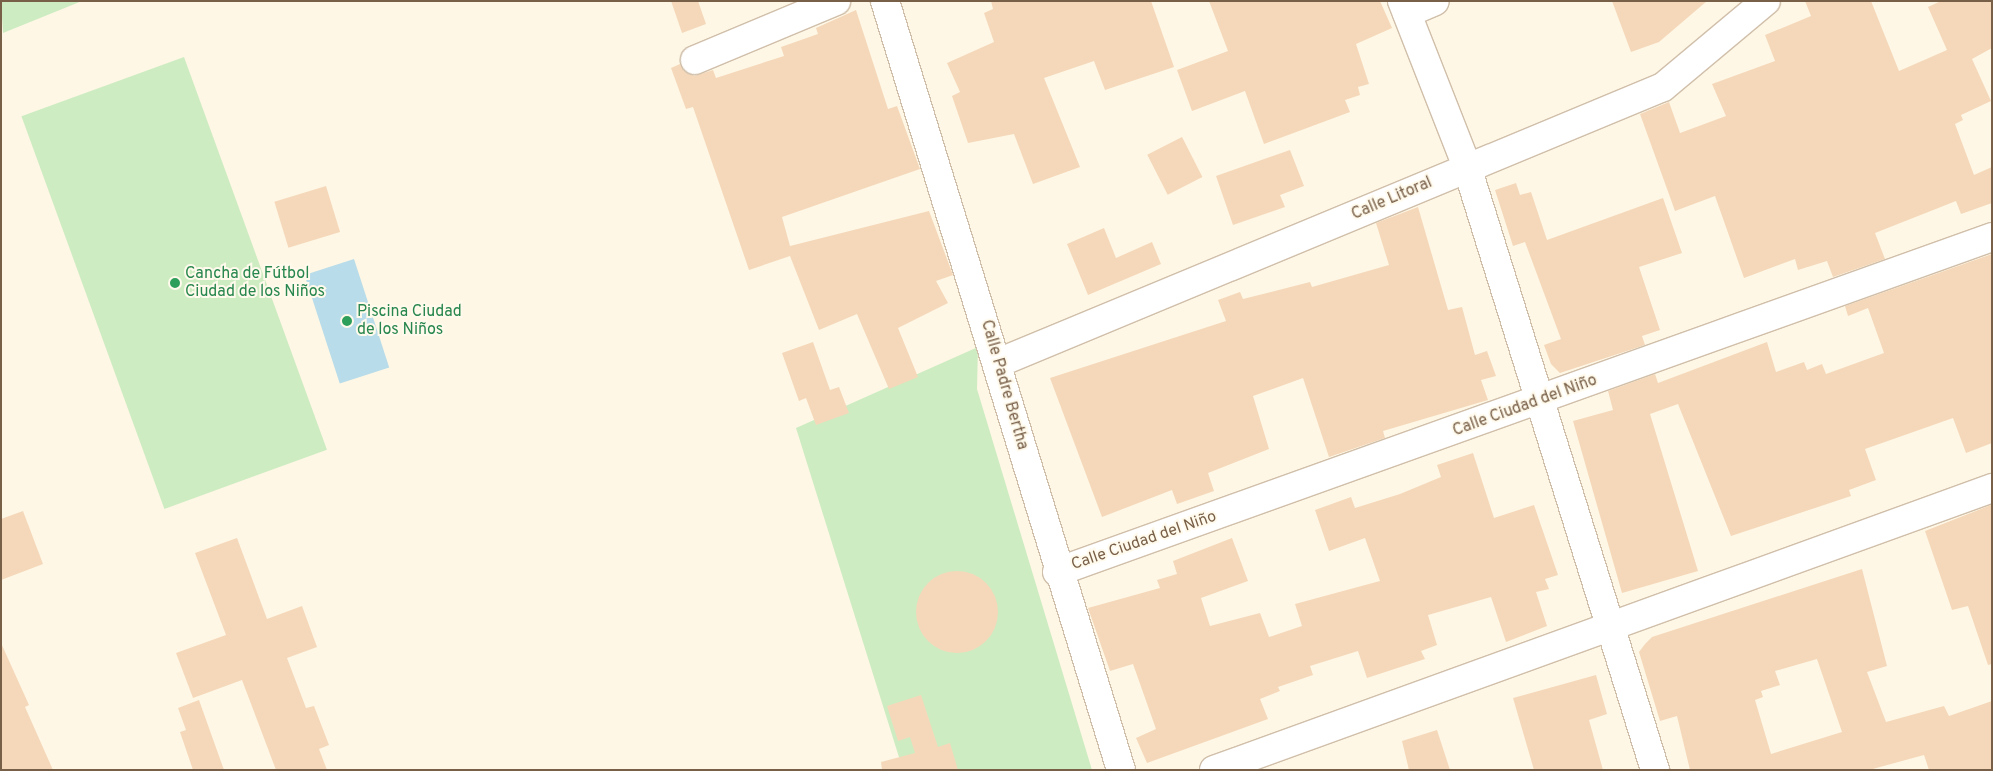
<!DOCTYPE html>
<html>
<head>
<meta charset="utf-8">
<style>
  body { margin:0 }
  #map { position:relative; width:1993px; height:771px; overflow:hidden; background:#fef7e5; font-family:Overpass,sans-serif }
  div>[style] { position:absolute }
  .green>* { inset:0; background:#ceecc2; transform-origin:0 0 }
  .water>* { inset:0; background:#b8dce9; transform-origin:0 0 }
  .building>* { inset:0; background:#f5d8ba; transform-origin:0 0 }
  .round { border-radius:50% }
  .roads { filter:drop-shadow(1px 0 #d0bfaa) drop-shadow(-1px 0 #d0bfaa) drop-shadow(0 1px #d0bfaa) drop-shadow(0 -1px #d0bfaa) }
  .minor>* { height:28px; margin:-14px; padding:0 14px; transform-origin:14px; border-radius:14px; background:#fff }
  .dots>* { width:14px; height:14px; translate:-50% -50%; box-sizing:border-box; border:2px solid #fffaec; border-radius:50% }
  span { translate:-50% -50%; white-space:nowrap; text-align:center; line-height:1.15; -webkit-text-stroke:4px #fffaec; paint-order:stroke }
  .street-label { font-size:16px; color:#785f48 }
  .leisure-label { font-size:16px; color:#27864d }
  .left { translate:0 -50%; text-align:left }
  .frame { position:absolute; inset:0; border:2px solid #785f48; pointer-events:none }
</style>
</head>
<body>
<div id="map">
  <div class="green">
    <i style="clip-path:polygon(1px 1px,82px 1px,3px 33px)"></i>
    <i style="left:184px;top:57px;width:418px;height:173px;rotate:70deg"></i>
    <i style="clip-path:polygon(978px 347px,977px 389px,1092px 770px,903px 770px,796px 428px)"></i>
  </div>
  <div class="water">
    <i style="left:354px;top:259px;width:114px;height:52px;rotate:72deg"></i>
  </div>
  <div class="building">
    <i style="clip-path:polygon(671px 1px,698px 1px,706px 24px,682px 33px)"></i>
    <i style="clip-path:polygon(991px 1px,1151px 1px,1174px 67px,1105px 90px,1094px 61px,1044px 78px,1080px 167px,1033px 184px,1014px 134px,968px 143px,952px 96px,960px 92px,947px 63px,994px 42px,984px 13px,993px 9px)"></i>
    <i style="clip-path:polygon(1209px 1px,1380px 1px,1392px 28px,1356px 44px,1369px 84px,1358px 87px,1360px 95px,1345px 100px,1350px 112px,1264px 144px,1245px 91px,1192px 111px,1177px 70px,1228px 51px)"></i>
    <i style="clip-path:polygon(1612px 1px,1707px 1px,1659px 42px,1631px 52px)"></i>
    <i style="clip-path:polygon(1805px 1px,1871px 1px,1899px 71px,1947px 50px,1928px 7px,1941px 1px,1992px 1px,1992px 48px,1972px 59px,1991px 101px,1961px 115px,1963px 120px,1955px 124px,1974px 175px,1992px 167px,1992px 203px,1961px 214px,1956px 201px,1875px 233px,1885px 259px,1833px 277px,1827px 261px,1798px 270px,1795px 259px,1744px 278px,1715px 196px,1675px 211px,1640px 114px,1669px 102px,1680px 133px,1726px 116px,1712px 84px,1775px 61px,1765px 35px,1811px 16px)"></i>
    <i style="clip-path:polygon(856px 10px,888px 109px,897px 106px,920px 169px,782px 217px,790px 246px,929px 211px,953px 275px,936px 281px,948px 303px,898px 328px,918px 377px,889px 389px,857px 314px,819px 330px,790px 256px,749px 270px,693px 107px,686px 109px,671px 68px,680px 64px,694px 76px,713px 70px,716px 78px,784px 56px,781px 47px,818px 34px,816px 28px)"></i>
    <i style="left:1182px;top:137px;width:45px;height:39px;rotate:63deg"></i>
    <i style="clip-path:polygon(1290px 150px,1304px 186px,1280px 195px,1285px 207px,1233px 225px,1216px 176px)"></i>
    <i style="clip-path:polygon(1516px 183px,1520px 195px,1531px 192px,1547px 240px,1663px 198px,1682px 253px,1639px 267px,1660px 330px,1642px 336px,1645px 345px,1560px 373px,1551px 364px,1544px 345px,1561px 339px,1525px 242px,1513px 246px,1495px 190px)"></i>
    <i style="left:326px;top:186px;width:48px;height:54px;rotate:73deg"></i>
    <i style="clip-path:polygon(1418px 207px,1448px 310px,1462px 307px,1475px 355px,1487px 351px,1496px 376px,1481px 380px,1488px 400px,1383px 431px,1385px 438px,1329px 457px,1303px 378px,1253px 396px,1269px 449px,1208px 473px,1214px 491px,1177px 504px,1172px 490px,1102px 517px,1050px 378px,1226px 321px,1218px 300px,1240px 292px,1243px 299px,1310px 282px,1312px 287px,1389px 265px,1376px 223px)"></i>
    <i style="clip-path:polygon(1104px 228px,1116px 258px,1152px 242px,1161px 264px,1088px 295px,1067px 244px)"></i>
    <i style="clip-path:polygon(1992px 254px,1992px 443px,1966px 453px,1953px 418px,1865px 449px,1876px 480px,1849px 490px,1851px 496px,1731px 536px,1678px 404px,1650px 414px,1698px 571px,1622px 593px,1573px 421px,1613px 410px,1608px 391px,1655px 374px,1658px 383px,1767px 342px,1776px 372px,1804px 362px,1807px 370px,1822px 364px,1826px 374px,1884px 353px,1868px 308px,1848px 316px,1845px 306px)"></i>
    <i style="clip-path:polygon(813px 342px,830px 390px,839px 387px,849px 413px,816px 425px,806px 398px,799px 401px,782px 353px)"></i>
    <i style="clip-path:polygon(1473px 453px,1494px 518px,1534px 505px,1558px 575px,1545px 579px,1549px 589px,1536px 592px,1547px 626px,1506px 642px,1491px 597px,1428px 615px,1437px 645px,1421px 651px,1425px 659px,1367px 678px,1358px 651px,1310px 666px,1313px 675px,1278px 687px,1280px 691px,1260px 699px,1268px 719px,1147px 763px,1136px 738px,1156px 729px,1133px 664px,1110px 671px,1088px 608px,1160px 588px,1157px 580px,1177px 574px,1173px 561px,1232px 538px,1248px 581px,1201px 598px,1210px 626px,1260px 613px,1269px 637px,1302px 626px,1295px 604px,1380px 581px,1365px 538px,1329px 551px,1315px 510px,1351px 497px,1355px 508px,1400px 494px,1441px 477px,1437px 465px)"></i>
    <i style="clip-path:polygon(1991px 505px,1992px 664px,1988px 665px,1968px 606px,1952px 610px,1925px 531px)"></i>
    <i style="clip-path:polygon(23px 511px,43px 564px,1px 580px,1px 519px)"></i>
    <i style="clip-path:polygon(237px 538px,267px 619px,302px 606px,317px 647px,287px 658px,306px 708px,314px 706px,329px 745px,319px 749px,327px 770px,276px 770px,242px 680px,193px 698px,176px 653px,226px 635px,195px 553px)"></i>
    <i style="clip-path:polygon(evenodd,1862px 569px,1887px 666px,1867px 672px,1886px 722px,1944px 706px,1949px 716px,1992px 701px,1992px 770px,1929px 770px,1924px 755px,1869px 770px,1690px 770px,1677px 716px,1660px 721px,1639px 652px,1645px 644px,1652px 637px,1862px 569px,1817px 659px,1842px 732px,1771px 754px,1755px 700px,1763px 697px,1761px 691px,1780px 685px,1775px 671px,1817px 659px)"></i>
    <i class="round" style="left:916px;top:571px;width:82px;height:82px"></i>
    <i style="clip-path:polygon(1px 643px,29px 705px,25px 707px,53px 770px,1px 770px)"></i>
    <i style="clip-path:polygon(1596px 675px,1607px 714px,1589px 720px,1603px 770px,1534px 770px,1513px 698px)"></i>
    <i style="clip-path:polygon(921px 695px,938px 747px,950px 743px,958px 770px,882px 770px,881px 762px,915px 753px,910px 737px,898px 741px,887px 706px)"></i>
    <i style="clip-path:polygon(199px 700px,224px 770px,193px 770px,180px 732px,186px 730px,178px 708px)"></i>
    <i style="clip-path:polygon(1437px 730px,1450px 770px,1409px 770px,1402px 741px)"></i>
  </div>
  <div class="roads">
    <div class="minor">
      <i style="left:885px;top:1px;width:804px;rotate:72.94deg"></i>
      <i style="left:1402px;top:1px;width:178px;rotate:68.6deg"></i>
      <i style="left:1467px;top:167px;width:632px;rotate:72.68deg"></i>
      <i style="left:1407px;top:13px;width:30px;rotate:-23deg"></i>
      <i style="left:695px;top:60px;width:153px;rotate:-22.7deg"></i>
      <i style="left:998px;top:363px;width:720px;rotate:-22.54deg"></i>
      <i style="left:1663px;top:87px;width:134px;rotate:-39.9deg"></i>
      <i style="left:1057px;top:572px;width:993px;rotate:-19.71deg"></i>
      <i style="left:1214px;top:770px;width:828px;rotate:-19.92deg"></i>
    </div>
  </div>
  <div class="dots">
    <i style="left:175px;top:283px;background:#2e9e5b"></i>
    <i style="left:347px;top:321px;background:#2e9e5b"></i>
  </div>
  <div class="street-label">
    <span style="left:1392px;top:199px;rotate:-23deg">Calle Litoral</span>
    <span style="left:1004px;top:385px;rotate:74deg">Calle Padre Bertha</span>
    <span style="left:1525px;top:406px;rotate:-20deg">Calle Ciudad del Niño</span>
    <span style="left:1144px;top:541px;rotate:-19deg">Calle Ciudad del Niño</span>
  </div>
  <div class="leisure-label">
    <span class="left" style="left:185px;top:283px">Cancha de Fútbol<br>Ciudad de los Niños</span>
    <span class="left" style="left:357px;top:321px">Piscina Ciudad<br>de los Niños</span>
  </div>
  <div class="frame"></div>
</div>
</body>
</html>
